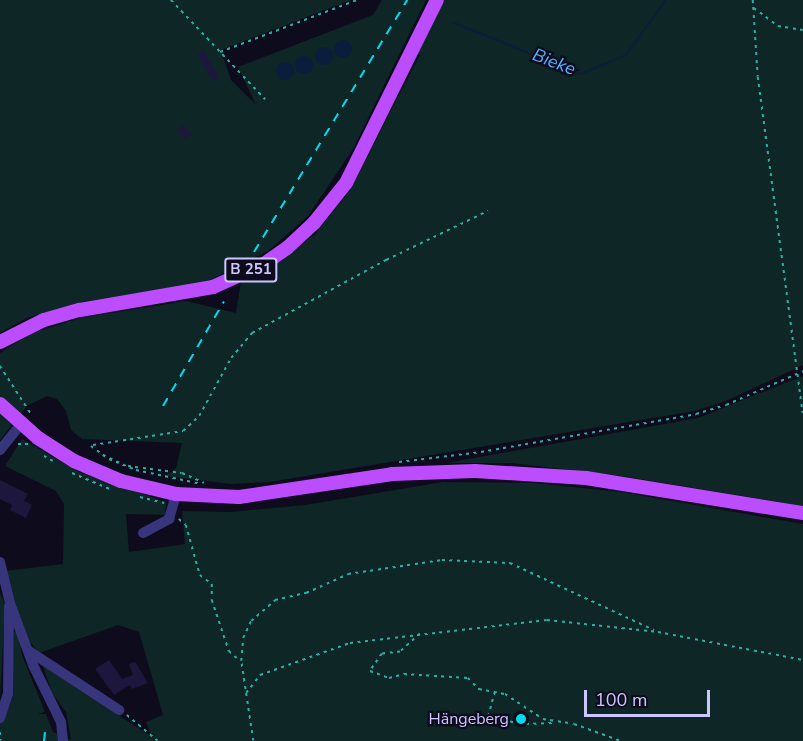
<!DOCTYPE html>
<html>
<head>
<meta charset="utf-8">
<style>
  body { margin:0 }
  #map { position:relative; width:803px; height:741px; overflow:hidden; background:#0e0b1c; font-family:"Nunito Sans",sans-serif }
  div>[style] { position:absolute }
  .green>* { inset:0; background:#0e2625 }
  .water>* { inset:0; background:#0a1d3c }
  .round { border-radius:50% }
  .stream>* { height:2px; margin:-1px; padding:0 1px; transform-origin:1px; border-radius:1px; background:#0a1d3c }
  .building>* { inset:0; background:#1e173d; transform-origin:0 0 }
  .path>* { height:1.5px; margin-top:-0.75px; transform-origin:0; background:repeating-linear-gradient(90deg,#2baea5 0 3px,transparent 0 7.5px) }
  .minor>* { height:10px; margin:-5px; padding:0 5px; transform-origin:5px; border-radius:5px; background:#37357c }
  .major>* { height:14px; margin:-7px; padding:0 7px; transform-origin:7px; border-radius:7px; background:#bb4dff }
  .rail>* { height:2px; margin-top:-1px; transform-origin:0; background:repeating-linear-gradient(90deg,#00dbf1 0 9px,transparent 0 17px) }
  .dots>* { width:16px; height:16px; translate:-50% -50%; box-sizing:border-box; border:3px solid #0e0b1c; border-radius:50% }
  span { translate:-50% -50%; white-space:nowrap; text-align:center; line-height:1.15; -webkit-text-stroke:4.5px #0e0b1c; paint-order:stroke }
  .shield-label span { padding:2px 4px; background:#0e0b1c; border:2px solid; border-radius:4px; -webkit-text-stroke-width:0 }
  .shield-label { font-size:15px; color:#ccc6ff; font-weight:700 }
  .poi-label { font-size:16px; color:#ccc6ff }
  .right { translate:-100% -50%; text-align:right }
  .water-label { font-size:18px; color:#54b1ff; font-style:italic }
  .scale { position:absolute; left:584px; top:690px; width:126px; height:27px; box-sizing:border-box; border:3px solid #ccc6ff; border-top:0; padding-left:8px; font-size:18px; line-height:21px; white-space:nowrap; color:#ccc6ff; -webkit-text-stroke:4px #0e0b1c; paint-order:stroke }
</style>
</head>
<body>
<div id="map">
  <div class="green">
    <i style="clip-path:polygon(0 0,351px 0,221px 50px,231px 80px,256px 105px,238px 67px,373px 15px,382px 0,426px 0,353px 149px,308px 216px,268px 251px,206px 282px,77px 303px,27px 318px,0 333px)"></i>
    <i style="clip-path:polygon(443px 0,803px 0,803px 365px,726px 401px,695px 411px,270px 482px,231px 484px,166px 476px,176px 468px,182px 443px,82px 439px,71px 430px,66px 411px,57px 399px,47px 396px,27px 406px,0 440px,0 353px,35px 332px,81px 318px,186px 301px,236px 313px,241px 281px,315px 235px,349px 192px,420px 55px,414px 53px)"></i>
    <i style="clip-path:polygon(803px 376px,803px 506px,622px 476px,511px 463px,446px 463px,698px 418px)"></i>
    <i style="clip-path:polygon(22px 439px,79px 472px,166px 502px,165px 515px,126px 514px,129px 552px,185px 544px,182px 511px,230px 512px,305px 505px,443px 482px,534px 483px,621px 492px,803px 524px,803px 741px,0 741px,0 702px,12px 692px,14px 632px,18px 631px,22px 655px,45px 712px,37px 714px,46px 714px,53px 732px,71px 740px,66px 712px,52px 693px,43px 666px,152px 737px,146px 722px,163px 715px,139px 632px,118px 625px,39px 653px,29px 641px,4px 571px,63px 564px,64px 504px,56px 491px,5px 466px)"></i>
    <i style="clip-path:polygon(0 593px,5px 604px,0 698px)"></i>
  </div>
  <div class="water">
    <i class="round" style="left:334px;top:40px;width:18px;height:18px"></i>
    <i class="round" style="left:315px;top:47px;width:18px;height:18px"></i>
    <i class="round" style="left:295px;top:56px;width:18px;height:18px"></i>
    <i class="round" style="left:276px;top:62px;width:18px;height:18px"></i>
  </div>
  <div class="stream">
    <i style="left:452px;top:22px;width:139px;rotate:22deg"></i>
    <i style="left:581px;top:74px;width:49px;rotate:-22.9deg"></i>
    <i style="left:626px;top:55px;width:68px;rotate:-54deg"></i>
  </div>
  <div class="building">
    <i style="left:204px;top:51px;width:31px;height:7px;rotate:61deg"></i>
    <i style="left:183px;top:125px;width:13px;height:8px;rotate:45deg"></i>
    <i style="clip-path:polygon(0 480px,28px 494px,24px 501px,32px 505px,26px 518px,10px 510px,12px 505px,0 499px)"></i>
    <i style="clip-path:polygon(109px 660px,122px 679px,133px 675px,129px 664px,135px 662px,148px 683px,132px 689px,130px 685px,114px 695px,95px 669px)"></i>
  </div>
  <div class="path">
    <i style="left:171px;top:0;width:137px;rotate:46.5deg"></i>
    <i style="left:753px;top:0;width:77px;rotate:86.3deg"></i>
    <i style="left:758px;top:77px;width:339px;rotate:82.4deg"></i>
    <i style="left:754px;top:8px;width:30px;rotate:37deg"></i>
    <i style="left:778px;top:26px;width:25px;rotate:9deg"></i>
    <i style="left:220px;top:52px;width:147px;rotate:-20.8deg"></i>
    <i style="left:0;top:366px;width:57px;rotate:57.1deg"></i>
    <i style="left:18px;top:444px;width:10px"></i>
    <i style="left:93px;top:445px;width:91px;rotate:-8.8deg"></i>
    <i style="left:183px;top:431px;width:22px;rotate:-43deg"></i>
    <i style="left:199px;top:416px;width:66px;rotate:-61.1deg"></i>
    <i style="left:231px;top:358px;width:33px;rotate:-50deg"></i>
    <i style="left:252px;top:333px;width:153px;rotate:-28.6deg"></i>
    <i style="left:386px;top:260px;width:113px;rotate:-25.7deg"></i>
    <i style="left:91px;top:446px;width:22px;rotate:36deg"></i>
    <i style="left:109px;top:459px;width:29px;rotate:22deg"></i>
    <i style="left:136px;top:470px;width:67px;rotate:12deg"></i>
    <i style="left:103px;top:455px;width:21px;rotate:25deg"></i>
    <i style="left:44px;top:456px;width:10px;rotate:29deg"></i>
    <i style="left:399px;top:462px;width:83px;rotate:-7deg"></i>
    <i style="left:481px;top:452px;width:218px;rotate:-10deg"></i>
    <i style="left:696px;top:414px;width:31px;rotate:-17deg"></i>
    <i style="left:726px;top:405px;width:84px;rotate:-23.8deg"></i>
    <i style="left:128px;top:466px;width:54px;rotate:7.4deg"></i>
    <i style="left:182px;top:473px;width:24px;rotate:24deg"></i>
    <i style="left:72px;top:473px;width:43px;rotate:23deg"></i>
    <i style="left:140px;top:497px;width:25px;rotate:14deg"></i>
    <i style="left:179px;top:519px;width:9px;rotate:41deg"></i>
    <i style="left:186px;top:525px;width:52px;rotate:74.4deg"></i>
    <i style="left:200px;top:575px;width:15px;rotate:37deg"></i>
    <i style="left:212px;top:584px;width:16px;rotate:90deg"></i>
    <i style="left:212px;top:600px;width:54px;rotate:71.6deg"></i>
    <i style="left:229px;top:651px;width:15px;rotate:42deg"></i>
    <i style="left:420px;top:634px;width:27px;rotate:138deg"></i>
    <i style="left:400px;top:652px;width:18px;rotate:174deg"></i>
    <i style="left:382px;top:654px;width:21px;rotate:125deg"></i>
    <i style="left:370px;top:671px;width:20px;rotate:20deg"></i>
    <i style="left:389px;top:678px;width:16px;rotate:-15deg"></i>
    <i style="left:404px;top:674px;width:64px;rotate:3.6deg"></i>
    <i style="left:468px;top:678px;width:16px;rotate:45deg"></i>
    <i style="left:479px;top:689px;width:26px;rotate:11deg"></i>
    <i style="left:505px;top:694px;width:45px;rotate:33.3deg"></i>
    <i style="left:543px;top:719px;width:31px;rotate:9deg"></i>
    <i style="left:574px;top:724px;width:50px;rotate:19.9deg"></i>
    <i style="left:495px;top:692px;width:27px;rotate:105deg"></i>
    <i style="left:488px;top:718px;width:38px;rotate:9deg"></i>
    <i style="left:526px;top:724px;width:26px;rotate:-2deg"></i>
    <i style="left:246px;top:693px;width:23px;rotate:-52deg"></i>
    <i style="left:260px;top:675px;width:96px;rotate:-19.6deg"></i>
    <i style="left:350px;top:643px;width:198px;rotate:-6.7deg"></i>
    <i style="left:547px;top:620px;width:112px;rotate:6.2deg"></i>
    <i style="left:658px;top:632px;width:148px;rotate:10.9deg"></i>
    <i style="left:127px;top:715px;width:40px;rotate:40deg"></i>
    <i style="left:0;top:732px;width:9px;rotate:84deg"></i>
    <i style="left:253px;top:741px;width:81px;rotate:-98.5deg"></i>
    <i style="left:241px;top:661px;width:23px;rotate:-85deg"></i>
    <i style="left:243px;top:638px;width:19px;rotate:-65deg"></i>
    <i style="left:251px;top:621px;width:32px;rotate:-41deg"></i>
    <i style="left:275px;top:600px;width:32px;rotate:-13deg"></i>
    <i style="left:306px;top:593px;width:46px;rotate:-24.3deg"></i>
    <i style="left:348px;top:574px;width:95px;rotate:-8.5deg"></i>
    <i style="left:442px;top:560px;width:68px;rotate:2.5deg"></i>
    <i style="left:510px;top:563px;width:159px;rotate:25deg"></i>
  </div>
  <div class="minor">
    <i style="left:0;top:450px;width:33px;rotate:-51deg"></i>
    <i style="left:143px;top:533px;width:30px;rotate:-28deg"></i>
    <i style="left:169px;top:519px;width:26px;rotate:-74deg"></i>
    <i style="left:0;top:562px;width:42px;rotate:76.3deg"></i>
    <i style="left:10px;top:603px;width:66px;rotate:69.6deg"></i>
    <i style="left:33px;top:665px;width:64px;rotate:63.8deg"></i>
    <i style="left:61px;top:722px;width:19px;rotate:84deg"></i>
    <i style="left:29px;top:651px;width:108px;rotate:33.2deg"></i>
    <i style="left:0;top:718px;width:25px;rotate:-72deg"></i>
    <i style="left:8px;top:694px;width:88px;rotate:-89.3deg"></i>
  </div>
  <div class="major">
    <i style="left:0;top:342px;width:49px;rotate:-26.6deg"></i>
    <i style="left:44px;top:320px;width:37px;rotate:-16deg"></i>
    <i style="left:80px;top:310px;width:135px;rotate:-9.8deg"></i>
    <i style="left:213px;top:287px;width:56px;rotate:-24.3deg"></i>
    <i style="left:264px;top:264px;width:28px;rotate:-35deg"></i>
    <i style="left:287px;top:248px;width:37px;rotate:-43deg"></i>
    <i style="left:314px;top:223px;width:51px;rotate:-51.3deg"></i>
    <i style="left:346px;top:183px;width:204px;rotate:-63.6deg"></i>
    <i style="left:0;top:404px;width:51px;rotate:41.8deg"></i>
    <i style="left:38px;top:438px;width:43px;rotate:32.6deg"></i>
    <i style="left:74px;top:461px;width:51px;rotate:23.1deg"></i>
    <i style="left:121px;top:481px;width:57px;rotate:13.3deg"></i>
    <i style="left:176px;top:494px;width:63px;rotate:2.7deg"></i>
    <i style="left:239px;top:497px;width:155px;rotate:-8.5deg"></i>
    <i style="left:392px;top:474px;width:83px;rotate:-2.1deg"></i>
    <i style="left:475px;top:471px;width:111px;rotate:3.6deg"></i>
    <i style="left:586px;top:478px;width:220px;rotate:9.2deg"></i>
  </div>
  <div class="rail">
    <i style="left:254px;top:252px;width:295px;rotate:-58.7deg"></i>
    <i style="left:163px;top:406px;width:121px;rotate:-59.8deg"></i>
    <i style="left:44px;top:741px;width:9px;rotate:-84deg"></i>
  </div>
  <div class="dots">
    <i style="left:521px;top:719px;background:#00dbf1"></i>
  </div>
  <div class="shield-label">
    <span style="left:251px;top:270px">B 251</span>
  </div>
  <div class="poi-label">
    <span class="right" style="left:509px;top:719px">Hängeberg</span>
  </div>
  <div class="water-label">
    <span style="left:554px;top:62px;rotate:21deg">Bieke</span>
  </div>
  <div class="scale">100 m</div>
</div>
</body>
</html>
